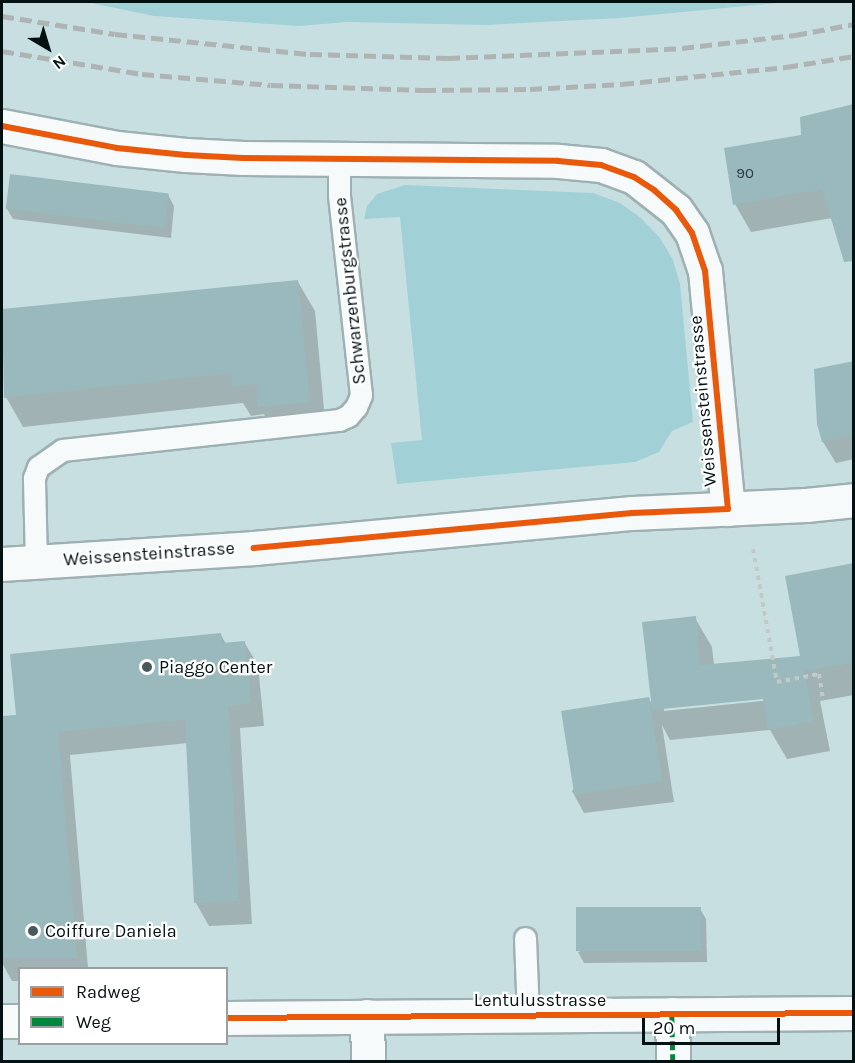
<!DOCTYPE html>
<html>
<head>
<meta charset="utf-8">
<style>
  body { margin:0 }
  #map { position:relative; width:855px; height:1063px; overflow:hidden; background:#c8dfe2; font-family:Karla,sans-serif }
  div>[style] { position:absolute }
  .green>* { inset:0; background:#a1d1d6 }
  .shadow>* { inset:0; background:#0003 }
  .building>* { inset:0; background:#99b9bc; transform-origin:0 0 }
  .path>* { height:4px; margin-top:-2px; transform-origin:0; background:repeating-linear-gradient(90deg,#c2c9c9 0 4.5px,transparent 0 9px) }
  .roads { filter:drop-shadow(2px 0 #9eb0b2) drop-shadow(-2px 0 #9eb0b2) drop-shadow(0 2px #9eb0b2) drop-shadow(0 -2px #9eb0b2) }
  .service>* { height:21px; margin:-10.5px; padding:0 10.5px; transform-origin:10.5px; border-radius:10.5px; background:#f7fafb }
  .minor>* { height:33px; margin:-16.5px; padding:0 16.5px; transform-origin:16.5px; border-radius:16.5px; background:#f7fafb }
  .secondary>* { height:33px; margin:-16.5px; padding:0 16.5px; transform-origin:16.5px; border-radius:16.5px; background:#f7fafb }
  .rail>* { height:4.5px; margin-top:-2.25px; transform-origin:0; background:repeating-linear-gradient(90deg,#aeb4b4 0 12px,transparent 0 18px) }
  .quiet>* { height:4.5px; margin-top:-2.25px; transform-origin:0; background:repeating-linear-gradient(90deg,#00873e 0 9px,transparent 0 13.5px) }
  .cycleway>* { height:6px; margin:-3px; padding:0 3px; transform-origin:3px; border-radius:3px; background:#e8590c }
  .dots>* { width:16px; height:16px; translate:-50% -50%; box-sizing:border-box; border:3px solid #fff; border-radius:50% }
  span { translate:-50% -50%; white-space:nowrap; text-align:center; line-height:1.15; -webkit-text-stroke:4.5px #fff; paint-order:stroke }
  .number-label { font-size:15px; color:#283b3d }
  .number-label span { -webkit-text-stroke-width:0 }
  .street-label { font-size:18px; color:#031113 }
  .poi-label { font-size:18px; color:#031113 }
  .left { translate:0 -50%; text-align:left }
  .frame { position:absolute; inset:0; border:3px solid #031113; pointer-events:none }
  .legend { position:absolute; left:18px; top:967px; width:210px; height:78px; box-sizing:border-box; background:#fff; border:2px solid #9aa0a1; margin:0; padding:8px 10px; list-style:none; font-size:18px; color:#031113 }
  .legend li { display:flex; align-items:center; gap:12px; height:30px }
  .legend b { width:30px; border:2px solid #9aa0a1 }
  .north { position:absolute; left:18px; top:18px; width:60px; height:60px; -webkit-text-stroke:4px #fff; paint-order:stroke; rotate:142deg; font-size:16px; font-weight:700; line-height:24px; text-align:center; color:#031113 }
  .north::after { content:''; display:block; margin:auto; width:21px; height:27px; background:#031113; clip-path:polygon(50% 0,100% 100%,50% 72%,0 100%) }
  .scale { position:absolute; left:642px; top:1018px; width:138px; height:27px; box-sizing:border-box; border:3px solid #031113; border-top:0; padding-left:8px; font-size:18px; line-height:21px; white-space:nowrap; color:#031113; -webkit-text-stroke:4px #fff; paint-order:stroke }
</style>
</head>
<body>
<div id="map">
  <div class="green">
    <i style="clip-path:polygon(86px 2px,787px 2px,620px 18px,486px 25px,347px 22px,299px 26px,154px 16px)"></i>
    <i style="clip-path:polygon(405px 185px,593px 193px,620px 203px,641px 218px,660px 238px,673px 260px,680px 284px,693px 422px,672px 431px,659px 452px,635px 462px,397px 484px,391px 443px,422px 440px,400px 217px,364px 219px,367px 206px,377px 194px)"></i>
  </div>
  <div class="shadow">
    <i style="clip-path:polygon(854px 104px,854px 265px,838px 238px,832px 218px,751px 232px,735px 204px,802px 136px,801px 118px)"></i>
    <i style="clip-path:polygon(168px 195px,174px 206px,171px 238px,13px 219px,7px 209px)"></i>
    <i style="clip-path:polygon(298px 282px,315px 311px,326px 431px,277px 437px,264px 414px,251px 416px,243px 403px,23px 427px,6px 397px,2px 311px)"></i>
    <i style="clip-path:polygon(854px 363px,854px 459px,836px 463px,823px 442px,819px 423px)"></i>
    <i style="clip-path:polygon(evenodd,854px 565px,854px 695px,820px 701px,830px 751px,787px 759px,770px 730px,670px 740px,662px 725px,674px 802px,584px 813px,572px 791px,649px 699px,653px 706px,695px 618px,712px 647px,714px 665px,801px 657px,854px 565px,771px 697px,771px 700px,664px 711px,664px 708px,771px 697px)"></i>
    <i style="clip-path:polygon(221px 635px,226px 644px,244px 642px,258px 665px,264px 726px,240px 728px,252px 924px,209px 926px,196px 903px,188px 743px,70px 755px,88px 968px,20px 968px,20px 981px,12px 981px,2px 963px,2px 717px,18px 716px)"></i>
    <i style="clip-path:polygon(700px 909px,706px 919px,707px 962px,584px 963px,578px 952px)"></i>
  </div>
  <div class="building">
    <i style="clip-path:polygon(854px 104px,854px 261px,844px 262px,822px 189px,733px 205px,724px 148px,801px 135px,800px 117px)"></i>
    <i style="left:10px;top:174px;width:160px;height:35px;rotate:7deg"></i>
    <i style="clip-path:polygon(298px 280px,310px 402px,258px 407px,256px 384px,232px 387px,231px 373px,4px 398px,2px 309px)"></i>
    <i style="clip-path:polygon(854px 361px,854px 435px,822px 442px,817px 424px,814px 369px)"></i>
    <i style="clip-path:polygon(854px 563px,854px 663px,804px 671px,814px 721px,768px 730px,763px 699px,652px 710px,642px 622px,696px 616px,700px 665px,800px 656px,785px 576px)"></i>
    <i style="clip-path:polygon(221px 633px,222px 643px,245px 641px,251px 703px,228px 706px,239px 901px,194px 903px,185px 720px,58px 732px,77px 958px,2px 958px,2px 716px,16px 715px,10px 654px)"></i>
    <i style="left:649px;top:697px;width:85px;height:89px;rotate:81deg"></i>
    <i style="left:701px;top:907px;width:44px;height:125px;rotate:90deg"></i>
  </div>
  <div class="path">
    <i style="left:753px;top:549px;width:135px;rotate:79.8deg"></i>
    <i style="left:777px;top:682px;width:43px;rotate:-10.8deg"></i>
    <i style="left:819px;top:674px;width:25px;rotate:81deg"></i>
  </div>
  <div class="roads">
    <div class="service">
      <i style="left:36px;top:562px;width:84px;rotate:-91.4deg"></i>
      <i style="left:34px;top:478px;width:12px;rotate:-70deg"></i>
      <i style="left:38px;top:467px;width:29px;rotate:-35deg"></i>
      <i style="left:62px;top:450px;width:279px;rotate:-6.2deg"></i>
      <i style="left:339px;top:420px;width:10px;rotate:-24deg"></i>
      <i style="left:348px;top:416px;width:12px;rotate:-48deg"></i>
      <i style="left:356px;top:407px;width:13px;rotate:-67deg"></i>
      <i style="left:361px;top:395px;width:201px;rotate:-96.3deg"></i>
      <i style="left:339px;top:195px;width:36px;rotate:-90deg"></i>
      <i style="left:525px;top:938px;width:77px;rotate:87.8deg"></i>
    </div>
    <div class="minor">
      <i style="left:2px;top:126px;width:117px;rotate:10.8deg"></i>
      <i style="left:117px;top:148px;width:69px;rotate:5.8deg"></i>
      <i style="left:186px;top:155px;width:57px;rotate:3deg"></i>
      <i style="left:243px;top:158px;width:315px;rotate:0.5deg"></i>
      <i style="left:558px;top:161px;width:43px;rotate:5.3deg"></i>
      <i style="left:601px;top:165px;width:35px;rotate:20deg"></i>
      <i style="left:634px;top:177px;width:53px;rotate:38.2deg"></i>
      <i style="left:676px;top:210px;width:28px;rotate:55deg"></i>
      <i style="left:692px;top:233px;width:40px;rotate:71.1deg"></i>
      <i style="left:705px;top:271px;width:239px;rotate:84.5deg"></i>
      <i style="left:672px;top:1014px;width:48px;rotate:88.8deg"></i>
      <i style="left:367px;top:1016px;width:46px;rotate:88.8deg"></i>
      <i style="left:226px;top:1018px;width:628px;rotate:-0.46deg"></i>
      <i style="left:2px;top:1021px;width:18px"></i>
    </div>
    <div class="secondary">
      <i style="left:2px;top:564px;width:253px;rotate:-3.6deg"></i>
      <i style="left:254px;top:548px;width:380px;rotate:-5.3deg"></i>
      <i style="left:632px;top:513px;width:174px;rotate:-2.6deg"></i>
      <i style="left:806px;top:505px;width:48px;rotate:-5.9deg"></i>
    </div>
  </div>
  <div class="rail">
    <i style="left:2px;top:16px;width:114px;rotate:9.1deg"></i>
    <i style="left:115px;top:34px;width:196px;rotate:5.9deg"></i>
    <i style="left:310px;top:54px;width:138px;rotate:1.7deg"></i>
    <i style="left:448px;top:58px;width:234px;rotate:-2.4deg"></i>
    <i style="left:682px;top:48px;width:114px;rotate:-6.6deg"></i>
    <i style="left:795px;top:35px;width:60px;rotate:-10.6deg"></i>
    <i style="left:2px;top:51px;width:142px;rotate:9.3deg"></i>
    <i style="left:142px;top:74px;width:129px;rotate:4.9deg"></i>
    <i style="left:271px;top:85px;width:153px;rotate:1.9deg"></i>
    <i style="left:424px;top:90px;width:106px;rotate:-0.5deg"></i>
    <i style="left:530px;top:89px;width:92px;rotate:-3.1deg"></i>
    <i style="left:622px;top:84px;width:165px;rotate:-5.9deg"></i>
    <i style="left:786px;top:67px;width:69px;rotate:-9.2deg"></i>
  </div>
  <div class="quiet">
    <i style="left:672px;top:1014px;width:48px;rotate:88.8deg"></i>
  </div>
  <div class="cycleway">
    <i style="left:2px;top:126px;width:117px;rotate:10.8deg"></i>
    <i style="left:117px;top:148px;width:69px;rotate:5.8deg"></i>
    <i style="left:186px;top:155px;width:57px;rotate:3deg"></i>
    <i style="left:243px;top:158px;width:315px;rotate:0.5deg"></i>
    <i style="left:558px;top:161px;width:43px;rotate:5.3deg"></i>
    <i style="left:601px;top:165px;width:35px;rotate:20deg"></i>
    <i style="left:634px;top:177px;width:24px;rotate:33deg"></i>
    <i style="left:654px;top:190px;width:30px;rotate:42deg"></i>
    <i style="left:676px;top:210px;width:28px;rotate:55deg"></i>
    <i style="left:692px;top:233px;width:40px;rotate:71.1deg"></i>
    <i style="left:705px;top:271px;width:239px;rotate:84.5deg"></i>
    <i style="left:728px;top:509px;width:96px;rotate:177.6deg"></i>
    <i style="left:632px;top:513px;width:380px;rotate:174.7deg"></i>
    <i style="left:226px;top:1018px;width:628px;rotate:-0.46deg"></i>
  </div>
  <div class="dots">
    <i style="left:147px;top:667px;background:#48595b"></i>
    <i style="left:33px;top:931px;background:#48595b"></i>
  </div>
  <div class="number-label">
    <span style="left:745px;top:174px">90</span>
  </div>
  <div class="street-label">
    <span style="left:350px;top:291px;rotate:-96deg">Schwarzenburgstrasse</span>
    <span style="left:703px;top:401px;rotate:-95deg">Weissensteinstrasse</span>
    <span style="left:149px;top:554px;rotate:-4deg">Weissensteinstrasse</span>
    <span style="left:540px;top:1000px">Lentulusstrasse</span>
  </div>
  <div class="poi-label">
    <span class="left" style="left:159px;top:667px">Piaggo Center</span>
    <span class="left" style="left:45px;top:931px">Coiffure Daniela</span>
  </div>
  <div class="frame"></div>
  <ul class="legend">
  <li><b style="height:8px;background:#e8590c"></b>Radweg</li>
  <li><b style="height:8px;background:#00873e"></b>Weg</li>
  </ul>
  <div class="north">N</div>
  <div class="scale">20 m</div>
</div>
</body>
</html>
